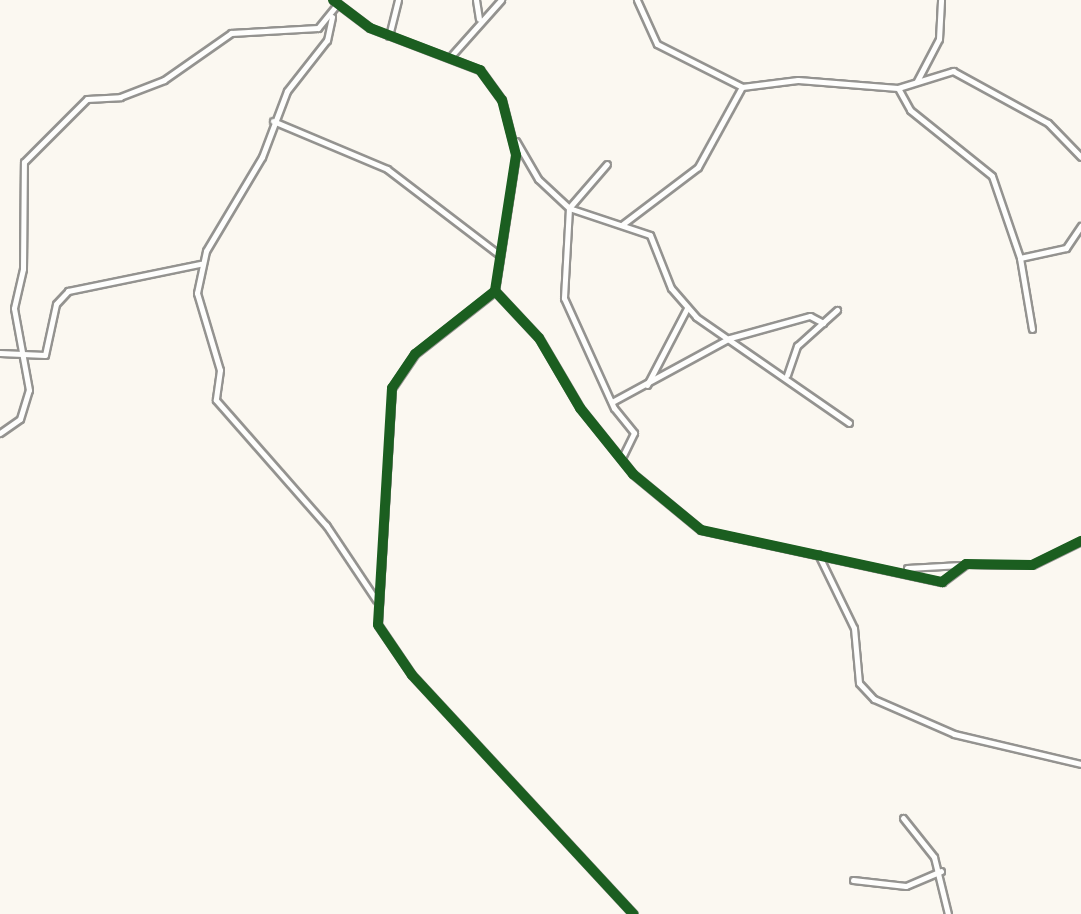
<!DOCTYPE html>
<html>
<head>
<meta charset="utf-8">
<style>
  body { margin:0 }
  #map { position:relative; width:1081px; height:914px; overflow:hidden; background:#fbf8f1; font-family:"PT Serif",serif }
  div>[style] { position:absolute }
  .roads { filter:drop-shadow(2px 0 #949390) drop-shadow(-2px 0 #949390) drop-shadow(0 2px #949390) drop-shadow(0 -2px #949390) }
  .minor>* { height:5px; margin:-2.5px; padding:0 2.5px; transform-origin:2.5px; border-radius:2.5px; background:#fefefd }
  .cycleway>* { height:10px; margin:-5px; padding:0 5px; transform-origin:5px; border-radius:5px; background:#1b5e20 }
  span { translate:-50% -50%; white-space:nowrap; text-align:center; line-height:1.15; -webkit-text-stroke:10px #fff; paint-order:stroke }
</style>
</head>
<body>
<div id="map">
  <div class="roads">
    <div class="minor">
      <i style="left:333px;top:0;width:46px;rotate:37.1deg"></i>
      <i style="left:370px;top:28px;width:118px;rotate:20.9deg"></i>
      <i style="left:480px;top:70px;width:37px;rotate:54deg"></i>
      <i style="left:502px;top:100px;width:57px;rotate:75.7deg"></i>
      <i style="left:516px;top:155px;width:138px;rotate:98.8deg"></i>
      <i style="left:495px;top:291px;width:102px;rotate:141.8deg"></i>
      <i style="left:415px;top:354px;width:41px;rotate:124.1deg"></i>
      <i style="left:392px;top:388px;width:237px;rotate:93.4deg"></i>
      <i style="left:378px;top:625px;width:60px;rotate:55.8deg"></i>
      <i style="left:412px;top:675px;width:326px;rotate:47.2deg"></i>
      <i style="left:476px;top:0;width:19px;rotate:81deg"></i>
      <i style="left:637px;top:0;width:48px;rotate:65.6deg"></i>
      <i style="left:657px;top:44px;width:95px;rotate:26.8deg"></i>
      <i style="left:742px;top:87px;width:56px;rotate:-7.1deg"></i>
      <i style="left:798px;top:80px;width:100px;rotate:4.6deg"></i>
      <i style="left:898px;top:88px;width:58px;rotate:-17.2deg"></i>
      <i style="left:953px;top:71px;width:108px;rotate:28.7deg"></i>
      <i style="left:1048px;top:123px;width:47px;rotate:45.9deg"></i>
      <i style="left:332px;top:17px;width:24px;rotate:102deg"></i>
      <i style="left:327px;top:40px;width:65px;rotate:128.1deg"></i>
      <i style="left:287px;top:91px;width:71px;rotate:110.7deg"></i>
      <i style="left:262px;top:157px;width:109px;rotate:120.8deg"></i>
      <i style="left:206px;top:251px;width:43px;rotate:102.1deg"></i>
      <i style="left:197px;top:293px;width:80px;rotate:73.4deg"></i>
      <i style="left:220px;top:370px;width:30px;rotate:98deg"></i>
      <i style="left:216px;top:400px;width:167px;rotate:48.7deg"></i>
      <i style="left:326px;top:525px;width:90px;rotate:56.3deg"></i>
      <i style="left:389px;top:36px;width:37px;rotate:-76deg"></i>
      <i style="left:452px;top:55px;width:74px;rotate:-48.3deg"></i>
      <i style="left:917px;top:81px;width:47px;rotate:-62.4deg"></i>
      <i style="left:939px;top:39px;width:39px;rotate:-87deg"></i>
      <i style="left:898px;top:88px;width:25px;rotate:61deg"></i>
      <i style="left:910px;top:110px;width:105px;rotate:38.8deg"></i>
      <i style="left:992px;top:176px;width:87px;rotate:71.1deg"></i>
      <i style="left:1020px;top:258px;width:72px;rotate:80.4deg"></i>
      <i style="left:273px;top:121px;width:124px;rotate:22.8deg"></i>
      <i style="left:387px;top:169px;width:140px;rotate:37.4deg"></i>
      <i style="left:516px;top:141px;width:44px;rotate:59.9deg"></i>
      <i style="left:538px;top:179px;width:42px;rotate:43.1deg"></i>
      <i style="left:569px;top:208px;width:90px;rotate:93.2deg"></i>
      <i style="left:564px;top:298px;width:121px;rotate:65.6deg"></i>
      <i style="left:614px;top:408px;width:32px;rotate:51deg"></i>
      <i style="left:634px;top:433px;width:28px;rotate:116deg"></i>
      <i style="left:569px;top:208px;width:85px;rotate:18.4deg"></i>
      <i style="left:650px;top:235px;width:57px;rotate:68.4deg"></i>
      <i style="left:671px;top:288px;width:38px;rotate:49deg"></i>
      <i style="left:696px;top:317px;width:186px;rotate:34.7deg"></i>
      <i style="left:569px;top:208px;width:58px;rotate:-49.2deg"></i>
      <i style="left:623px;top:224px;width:94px;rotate:-37.2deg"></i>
      <i style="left:698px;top:167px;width:91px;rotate:-61.2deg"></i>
      <i style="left:1020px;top:258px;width:47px;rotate:-12.3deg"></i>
      <i style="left:1066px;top:248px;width:27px;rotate:-56deg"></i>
      <i style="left:495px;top:291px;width:64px;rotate:46.9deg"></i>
      <i style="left:539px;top:338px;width:81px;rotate:59.6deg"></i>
      <i style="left:580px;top:408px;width:85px;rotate:51.2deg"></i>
      <i style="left:633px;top:474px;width:88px;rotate:39.5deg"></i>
      <i style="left:701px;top:530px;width:247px;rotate:12.2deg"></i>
      <i style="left:942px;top:582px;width:30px;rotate:-37deg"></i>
      <i style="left:966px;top:564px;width:66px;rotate:0.9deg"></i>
      <i style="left:1032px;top:565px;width:55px;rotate:-26.1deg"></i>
      <i style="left:0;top:353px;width:45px;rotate:2.5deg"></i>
      <i style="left:45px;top:355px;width:52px;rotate:-77.8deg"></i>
      <i style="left:56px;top:304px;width:18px;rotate:-47deg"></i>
      <i style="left:68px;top:291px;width:135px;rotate:-11.6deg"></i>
      <i style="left:787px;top:375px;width:31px;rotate:-71deg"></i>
      <i style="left:797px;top:346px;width:54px;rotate:-42deg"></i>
      <i style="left:647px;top:385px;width:87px;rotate:-62.5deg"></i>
      <i style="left:612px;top:402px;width:134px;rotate:-28.5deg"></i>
      <i style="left:730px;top:338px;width:83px;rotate:-15.4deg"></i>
      <i style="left:810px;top:316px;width:15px;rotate:28deg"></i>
      <i style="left:0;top:433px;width:24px;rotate:-35deg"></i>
      <i style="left:20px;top:419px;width:30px;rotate:-73deg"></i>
      <i style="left:29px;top:390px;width:83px;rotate:-100.4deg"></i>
      <i style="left:14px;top:308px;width:40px;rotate:-77deg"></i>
      <i style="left:23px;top:269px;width:107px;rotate:-89.5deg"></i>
      <i style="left:24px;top:162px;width:89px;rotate:-45deg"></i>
      <i style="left:87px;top:99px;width:33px;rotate:-3deg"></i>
      <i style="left:120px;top:97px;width:47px;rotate:-21.1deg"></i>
      <i style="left:164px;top:80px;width:82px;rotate:-35deg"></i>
      <i style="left:231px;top:33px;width:87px;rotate:-3.3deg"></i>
      <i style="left:318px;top:28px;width:28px;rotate:-51deg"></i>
      <i style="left:818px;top:554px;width:82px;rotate:64.1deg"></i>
      <i style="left:854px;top:628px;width:55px;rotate:84.8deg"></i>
      <i style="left:859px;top:683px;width:22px;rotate:47deg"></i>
      <i style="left:874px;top:699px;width:87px;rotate:23.6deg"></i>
      <i style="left:954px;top:734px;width:130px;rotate:13.3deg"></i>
      <i style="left:907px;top:568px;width:54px;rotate:-3.2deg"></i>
      <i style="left:903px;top:818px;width:50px;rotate:51.5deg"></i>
      <i style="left:934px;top:857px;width:59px;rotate:76.2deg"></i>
      <i style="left:853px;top:880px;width:53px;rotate:6.5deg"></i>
      <i style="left:906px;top:886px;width:38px;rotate:-23deg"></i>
    </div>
  </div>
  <div class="cycleway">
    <i style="left:333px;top:0;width:46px;rotate:37.1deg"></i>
    <i style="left:370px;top:28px;width:118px;rotate:20.9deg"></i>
    <i style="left:480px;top:70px;width:37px;rotate:54deg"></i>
    <i style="left:502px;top:100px;width:57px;rotate:75.7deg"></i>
    <i style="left:516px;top:155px;width:138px;rotate:98.8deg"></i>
    <i style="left:495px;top:291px;width:102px;rotate:141.8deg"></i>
    <i style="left:415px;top:354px;width:41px;rotate:124.1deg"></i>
    <i style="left:392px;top:388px;width:237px;rotate:93.4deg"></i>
    <i style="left:378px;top:625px;width:60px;rotate:55.8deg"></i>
    <i style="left:412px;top:675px;width:326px;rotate:47.2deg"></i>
    <i style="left:495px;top:291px;width:64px;rotate:46.9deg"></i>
    <i style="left:539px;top:338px;width:81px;rotate:59.6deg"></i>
    <i style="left:580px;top:408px;width:85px;rotate:51.2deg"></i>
    <i style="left:633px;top:474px;width:88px;rotate:39.5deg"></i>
    <i style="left:701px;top:530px;width:247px;rotate:12.2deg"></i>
    <i style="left:942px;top:582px;width:30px;rotate:-37deg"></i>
    <i style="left:966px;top:564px;width:66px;rotate:0.9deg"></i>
    <i style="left:1032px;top:565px;width:55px;rotate:-26.1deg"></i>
  </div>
</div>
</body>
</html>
